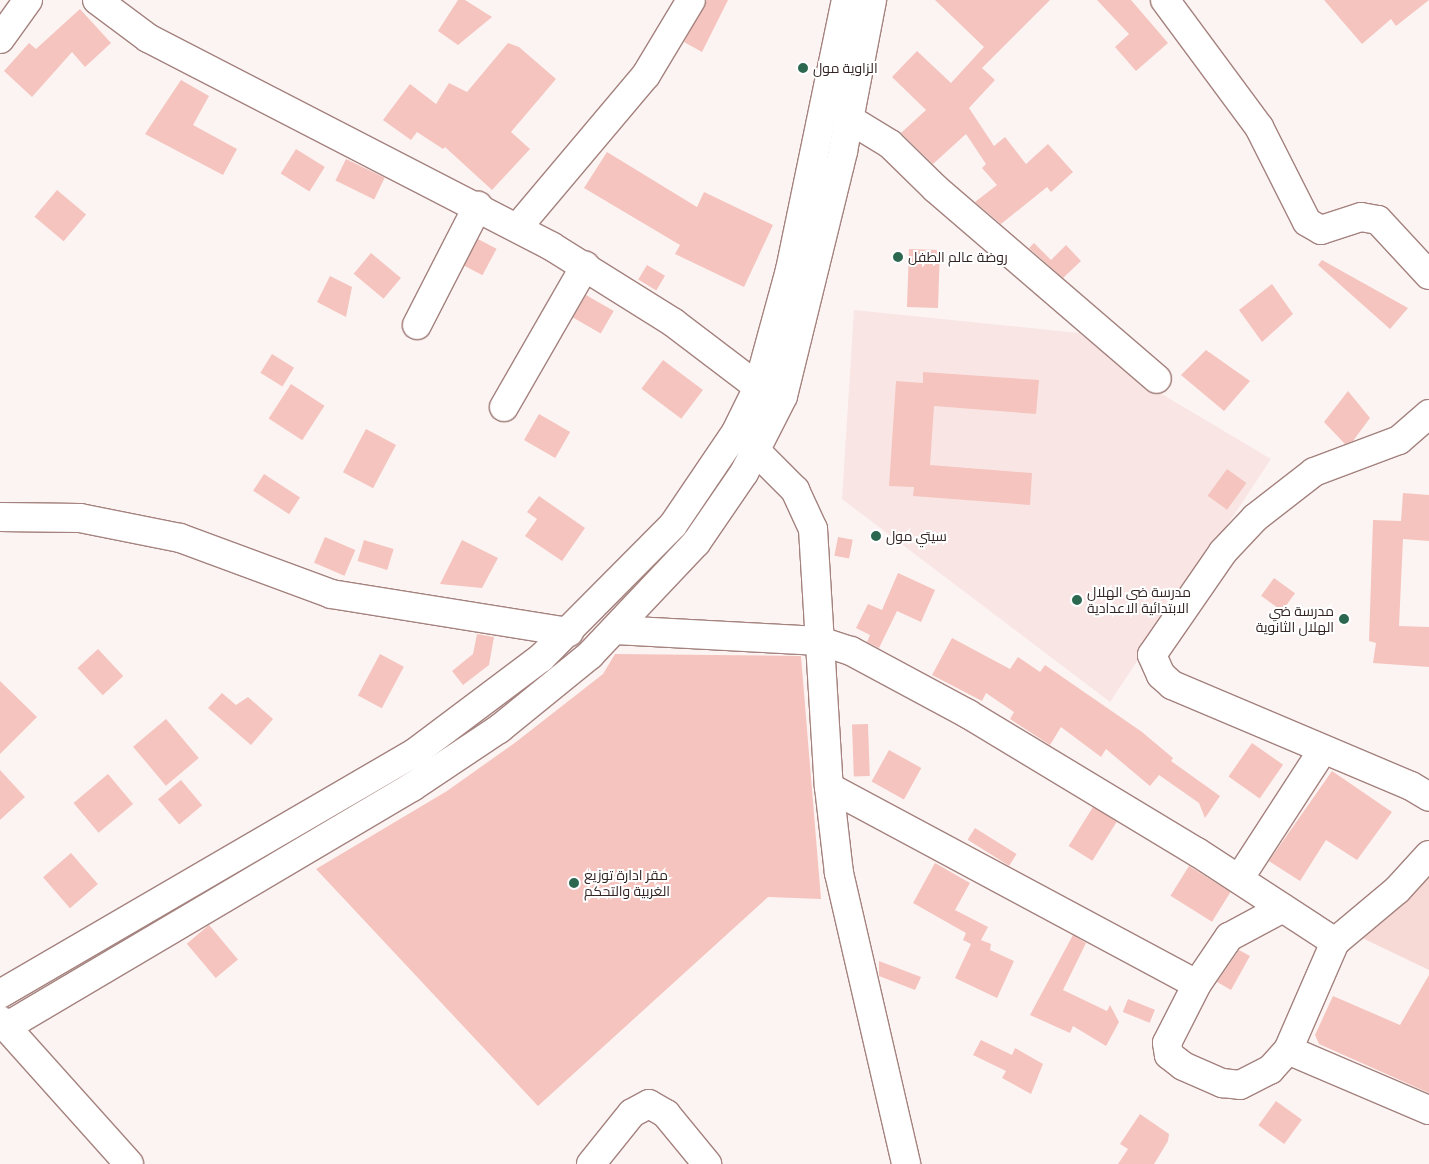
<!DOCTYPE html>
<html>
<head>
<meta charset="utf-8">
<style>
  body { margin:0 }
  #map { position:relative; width:1429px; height:1164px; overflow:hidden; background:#fcf4f3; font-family:"Roboto Condensed",Cairo,sans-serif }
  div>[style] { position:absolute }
  .built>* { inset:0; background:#f9e6e4 }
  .green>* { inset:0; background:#f7dad6 }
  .building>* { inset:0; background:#f5c4be; transform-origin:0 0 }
  .roads { filter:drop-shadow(1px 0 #a4827e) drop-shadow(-1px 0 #a4827e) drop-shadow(0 1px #a4827e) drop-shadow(0 -1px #a4827e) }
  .minor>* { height:28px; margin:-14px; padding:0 14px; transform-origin:14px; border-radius:14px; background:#fff }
  .major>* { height:28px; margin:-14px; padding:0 14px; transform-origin:14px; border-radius:14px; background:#fff }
  .dots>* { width:14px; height:14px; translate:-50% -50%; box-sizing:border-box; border:2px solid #fff; border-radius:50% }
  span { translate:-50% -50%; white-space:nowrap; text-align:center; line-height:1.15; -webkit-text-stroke:4px #fff; paint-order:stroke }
  .poi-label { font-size:14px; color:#332524 }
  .left { translate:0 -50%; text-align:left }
  .right { translate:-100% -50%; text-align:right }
</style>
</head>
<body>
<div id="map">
  <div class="built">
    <i style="clip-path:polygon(854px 310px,1079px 333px,1140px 381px,1271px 459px,1110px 702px,842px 499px)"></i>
  </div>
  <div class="green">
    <i style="clip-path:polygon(1429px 871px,1429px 970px,1356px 935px)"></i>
  </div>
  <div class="building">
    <i style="clip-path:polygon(458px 0,465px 0,492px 17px,458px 45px,438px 31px)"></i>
    <i style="clip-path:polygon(707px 0,728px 0,702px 52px,684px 42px)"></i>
    <i style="clip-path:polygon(935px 0,1050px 0,982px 68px,995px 80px,969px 108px,994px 146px,1005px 137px,1026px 164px,1048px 144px,1073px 172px,1051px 192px,1047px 187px,1001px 224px,975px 202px,997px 185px,982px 168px,986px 164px,966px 134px,933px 164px,901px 133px,926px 110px,892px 77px,917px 51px,951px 83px,984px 47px)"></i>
    <i style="clip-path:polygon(1097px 0,1131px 0,1168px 43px,1136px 71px,1115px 47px,1129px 34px)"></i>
    <i style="clip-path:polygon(1324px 0,1429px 0,1396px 26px,1391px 19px,1362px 44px)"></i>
    <i style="clip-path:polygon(80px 9px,111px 43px,85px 67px,72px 52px,32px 97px,4px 71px,29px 43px,36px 49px)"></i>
    <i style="clip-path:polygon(508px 43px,519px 47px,556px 79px,511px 132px,530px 149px,492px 190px,445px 147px,443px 149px,417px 132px,411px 140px,383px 120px,410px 84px,436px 104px,449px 83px,467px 92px)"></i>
    <i style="clip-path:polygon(181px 80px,209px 96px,193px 125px,237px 149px,223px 175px,145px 134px)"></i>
    <i style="left:296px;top:149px;width:34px;height:29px;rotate:32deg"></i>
    <i style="clip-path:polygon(607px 152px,697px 207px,704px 192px,773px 225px,744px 287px,675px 254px,680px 245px,584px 188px)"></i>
    <i style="left:346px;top:159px;width:43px;height:24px;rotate:26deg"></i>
    <i style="left:57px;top:190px;width:38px;height:35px;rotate:40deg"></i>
    <i style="left:478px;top:239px;width:21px;height:30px;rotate:28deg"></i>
    <i style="clip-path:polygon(1034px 243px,1051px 260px,1066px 245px,1081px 261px,1063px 278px,1029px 248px)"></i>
    <i style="left:909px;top:249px;width:31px;height:58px;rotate:2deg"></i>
    <i style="left:371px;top:253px;width:39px;height:27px;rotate:40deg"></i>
    <i style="clip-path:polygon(1322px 260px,1408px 308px,1390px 329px,1318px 265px)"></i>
    <i style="left:647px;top:265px;width:21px;height:17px;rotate:31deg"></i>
    <i style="clip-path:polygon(330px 276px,352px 287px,346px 317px,317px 302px)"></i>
    <i style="clip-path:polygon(1272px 284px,1293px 314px,1262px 342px,1239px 310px)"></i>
    <i style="left:586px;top:295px;width:32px;height:26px;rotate:30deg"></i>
    <i style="clip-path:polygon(1206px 350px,1250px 381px,1224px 411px,1181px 375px)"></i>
    <i style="left:272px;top:354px;width:26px;height:22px;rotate:32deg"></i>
    <i style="left:663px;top:360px;width:50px;height:36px;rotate:37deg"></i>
    <i style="clip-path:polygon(923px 372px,1039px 380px,1036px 414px,934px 406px,930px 465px,1032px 473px,1030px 505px,913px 496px,914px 487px,889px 486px,896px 381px,923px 383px)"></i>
    <i style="left:291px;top:384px;width:40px;height:41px;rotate:33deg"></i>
    <i style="clip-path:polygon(1348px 391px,1370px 418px,1353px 441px,1345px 444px,1324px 422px)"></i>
    <i style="left:539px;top:414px;width:36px;height:30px;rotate:30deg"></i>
    <i style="left:366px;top:429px;width:34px;height:49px;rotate:28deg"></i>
    <i style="left:1227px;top:469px;width:24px;height:33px;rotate:36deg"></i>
    <i style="left:264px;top:474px;width:43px;height:20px;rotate:33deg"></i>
    <i style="clip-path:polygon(1403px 493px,1429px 495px,1429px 541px,1403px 539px,1399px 626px,1429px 627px,1429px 667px,1373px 663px,1376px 643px,1369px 641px,1373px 520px,1401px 521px)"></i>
    <i style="clip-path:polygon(539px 496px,585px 528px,562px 561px,525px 536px,537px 519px,527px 512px)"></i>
    <i style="left:325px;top:537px;width:33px;height:28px;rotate:23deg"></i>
    <i style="left:838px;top:537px;width:15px;height:19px;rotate:11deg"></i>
    <i style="left:364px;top:540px;width:31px;height:22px;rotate:17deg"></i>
    <i style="clip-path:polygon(462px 540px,498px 558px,482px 588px,440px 584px)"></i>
    <i style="clip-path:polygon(898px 573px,935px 590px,921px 622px,897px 611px,879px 648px,867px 642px,870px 635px,856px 628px,868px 604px,882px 610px)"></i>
    <i style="left:1274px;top:578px;width:26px;height:22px;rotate:36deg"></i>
    <i style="clip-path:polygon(477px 634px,494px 637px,489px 665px,463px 685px,452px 671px,473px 654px)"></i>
    <i style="clip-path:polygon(952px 638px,1010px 669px,1018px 657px,1040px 672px,1045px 665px,1142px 732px,1173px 758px,1171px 761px,1220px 796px,1205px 818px,1199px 803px,1159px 775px,1150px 786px,1106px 749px,1101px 757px,1061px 727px,1050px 745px,1010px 719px,1014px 712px,986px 693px,982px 701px,932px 675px)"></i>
    <i style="left:98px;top:649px;width:37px;height:28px;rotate:47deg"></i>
    <i style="left:380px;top:654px;width:27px;height:47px;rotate:28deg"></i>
    <i style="clip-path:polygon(615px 654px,801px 656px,821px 899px,768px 897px,538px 1106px,316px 869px,447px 791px,516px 742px,603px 674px)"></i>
    <i style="clip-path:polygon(0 681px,37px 717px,0 754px)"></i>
    <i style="clip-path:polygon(222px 693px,236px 705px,248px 697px,273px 719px,251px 745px,208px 708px)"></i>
    <i style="left:166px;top:719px;width:51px;height:43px;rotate:50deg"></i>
    <i style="left:868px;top:724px;width:52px;height:16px;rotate:88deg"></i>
    <i style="left:1252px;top:743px;width:38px;height:41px;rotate:35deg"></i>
    <i style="left:889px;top:750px;width:37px;height:36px;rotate:29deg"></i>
    <i style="clip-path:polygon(0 770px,25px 797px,0 820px)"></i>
    <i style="clip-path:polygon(1332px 771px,1392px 812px,1357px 860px,1326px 840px,1300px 881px,1269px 861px)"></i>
    <i style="left:108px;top:774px;width:39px;height:45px;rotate:50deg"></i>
    <i style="left:181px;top:780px;width:33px;height:30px;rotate:50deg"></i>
    <i style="left:1093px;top:807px;width:28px;height:46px;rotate:32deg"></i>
    <i style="left:975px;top:828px;width:49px;height:14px;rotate:32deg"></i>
    <i style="left:71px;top:853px;width:41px;height:37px;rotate:49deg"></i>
    <i style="clip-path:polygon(935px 863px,970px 883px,955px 910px,988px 927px,981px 940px,991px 944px,990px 950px,1014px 961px,997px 998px,955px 978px,971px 944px,963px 940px,966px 933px,913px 903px)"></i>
    <i style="left:1189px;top:866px;width:49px;height:35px;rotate:32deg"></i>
    <i style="left:209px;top:925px;width:45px;height:29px;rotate:50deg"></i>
    <i style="clip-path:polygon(1073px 935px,1086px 943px,1063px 990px,1107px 1011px,1110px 1005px,1119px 1022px,1106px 1046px,1073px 1026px,1070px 1033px,1030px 1015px)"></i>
    <i style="clip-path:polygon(1239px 950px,1250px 956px,1231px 990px,1217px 982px)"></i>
    <i style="clip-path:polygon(879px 961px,921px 977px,915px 990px,879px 976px)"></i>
    <i style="clip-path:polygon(1429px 975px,1429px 1093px,1319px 1044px,1315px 1035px,1333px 996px,1400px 1025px)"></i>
    <i style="left:1128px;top:999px;width:29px;height:14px;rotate:22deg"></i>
    <i style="clip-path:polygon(981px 1040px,1012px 1055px,1015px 1048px,1043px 1064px,1031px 1094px,1002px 1078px,1006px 1071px,973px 1055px)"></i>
    <i style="left:1276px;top:1101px;width:32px;height:30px;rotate:36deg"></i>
    <i style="clip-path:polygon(1140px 1114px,1169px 1134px,1168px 1141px,1154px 1164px,1118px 1164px,1128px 1149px,1120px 1144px)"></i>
  </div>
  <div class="roads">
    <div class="minor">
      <i style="left:97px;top:0;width:64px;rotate:36.7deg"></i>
      <i style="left:148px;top:38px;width:454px;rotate:27.3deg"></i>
      <i style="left:551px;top:246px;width:145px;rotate:32deg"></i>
      <i style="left:674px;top:323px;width:106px;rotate:37.3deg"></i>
      <i style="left:1165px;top:0;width:158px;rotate:53.5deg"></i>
      <i style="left:1259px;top:127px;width:106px;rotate:63.2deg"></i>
      <i style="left:1307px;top:222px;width:16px;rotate:30deg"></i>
      <i style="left:1321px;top:230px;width:42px;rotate:-18deg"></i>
      <i style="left:1361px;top:217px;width:17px;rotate:10deg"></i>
      <i style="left:1378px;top:220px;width:75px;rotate:47.2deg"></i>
      <i style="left:0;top:39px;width:48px;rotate:-54.3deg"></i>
      <i style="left:849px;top:119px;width:48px;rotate:31.4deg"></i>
      <i style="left:890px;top:144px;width:64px;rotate:44.4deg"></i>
      <i style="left:936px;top:189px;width:291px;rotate:40.7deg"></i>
      <i style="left:518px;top:227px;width:199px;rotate:-49.9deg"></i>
      <i style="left:646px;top:75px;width:87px;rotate:-59deg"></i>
      <i style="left:417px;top:325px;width:134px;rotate:-62.9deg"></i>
      <i style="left:504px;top:407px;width:163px;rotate:-60.1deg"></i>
      <i style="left:1429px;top:414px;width:40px;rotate:139deg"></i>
      <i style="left:1399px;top:440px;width:91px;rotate:159.4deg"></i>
      <i style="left:1314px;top:472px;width:75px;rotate:142.1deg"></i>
      <i style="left:1255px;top:518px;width:47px;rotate:133.3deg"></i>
      <i style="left:1223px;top:552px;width:125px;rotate:124.6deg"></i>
      <i style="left:1152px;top:655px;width:22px;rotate:66deg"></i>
      <i style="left:1161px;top:675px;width:15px;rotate:42deg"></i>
      <i style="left:1172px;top:685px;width:259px;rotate:22.9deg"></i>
      <i style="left:1411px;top:786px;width:21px;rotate:31deg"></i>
      <i style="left:0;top:517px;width:80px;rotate:0.7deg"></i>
      <i style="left:80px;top:518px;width:102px;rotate:11.3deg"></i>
      <i style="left:180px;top:538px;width:161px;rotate:20.3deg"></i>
      <i style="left:331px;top:594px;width:241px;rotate:9.1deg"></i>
      <i style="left:615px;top:630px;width:205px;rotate:3.1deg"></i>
      <i style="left:820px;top:641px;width:33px;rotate:18deg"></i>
      <i style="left:851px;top:651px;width:133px;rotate:28.3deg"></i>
      <i style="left:968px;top:714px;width:267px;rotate:31.1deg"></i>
      <i style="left:1197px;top:852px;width:165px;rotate:33.1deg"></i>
      <i style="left:829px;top:787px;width:417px;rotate:28.2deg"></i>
      <i style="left:1197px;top:984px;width:66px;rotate:117deg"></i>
      <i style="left:1167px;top:1043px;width:12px;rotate:81deg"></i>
      <i style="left:1169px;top:1055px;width:18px;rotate:38deg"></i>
      <i style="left:1183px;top:1066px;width:43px;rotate:23.6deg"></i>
      <i style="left:1222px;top:1083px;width:18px;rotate:6deg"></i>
      <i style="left:1240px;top:1085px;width:34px;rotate:-27deg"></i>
      <i style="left:1270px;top:1070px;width:27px;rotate:-48deg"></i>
      <i style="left:1429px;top:855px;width:47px;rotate:132.4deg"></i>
      <i style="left:1397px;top:890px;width:81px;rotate:140deg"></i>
      <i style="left:1335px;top:942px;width:118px;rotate:113.5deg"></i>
      <i style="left:1288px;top:1050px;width:153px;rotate:23.1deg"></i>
      <i style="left:1239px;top:879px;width:153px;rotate:-57deg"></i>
      <i style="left:1197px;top:984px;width:57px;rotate:-55.8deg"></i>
      <i style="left:1229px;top:937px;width:61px;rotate:-28.2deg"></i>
      <i style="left:591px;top:1164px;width:65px;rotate:-51.2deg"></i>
      <i style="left:632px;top:1113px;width:19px;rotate:-28deg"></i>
      <i style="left:649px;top:1104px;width:20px;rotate:30deg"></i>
      <i style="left:666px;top:1114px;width:65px;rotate:50.6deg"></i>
    </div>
    <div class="major">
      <i style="left:743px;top:438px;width:74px;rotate:45deg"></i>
      <i style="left:795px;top:490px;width:43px;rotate:65.2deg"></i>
      <i style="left:813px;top:529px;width:258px;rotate:86.5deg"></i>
      <i style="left:829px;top:787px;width:87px;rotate:83.4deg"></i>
      <i style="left:839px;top:873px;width:299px;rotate:77deg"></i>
      <i style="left:0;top:994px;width:483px;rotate:-30.2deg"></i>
      <i style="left:417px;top:751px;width:155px;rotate:-36.9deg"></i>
      <i style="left:541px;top:658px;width:187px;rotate:-45.2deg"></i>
      <i style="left:673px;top:525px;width:112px;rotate:-55.9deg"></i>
      <i style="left:736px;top:432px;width:50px;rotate:-63.9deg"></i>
      <i style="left:758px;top:387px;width:121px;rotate:-74.7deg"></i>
      <i style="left:790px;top:270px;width:276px;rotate:-78.3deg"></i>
      <i style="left:0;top:1020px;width:193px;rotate:48.1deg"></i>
      <i style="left:6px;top:1027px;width:472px;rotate:-30.6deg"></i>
      <i style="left:412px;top:787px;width:105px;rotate:-33.7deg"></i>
      <i style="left:499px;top:729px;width:117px;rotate:-39.1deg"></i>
      <i style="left:590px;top:655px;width:154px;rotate:-46.6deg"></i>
      <i style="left:696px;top:543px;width:85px;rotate:-55.6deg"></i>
      <i style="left:744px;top:473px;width:86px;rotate:-63.1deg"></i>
      <i style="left:783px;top:396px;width:252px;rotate:-76.2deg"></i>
      <i style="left:843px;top:151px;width:154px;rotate:-79.1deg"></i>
    </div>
  </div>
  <div class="dots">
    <i style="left:803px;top:68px;background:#2c6750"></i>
    <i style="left:898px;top:257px;background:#2c6750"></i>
    <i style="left:876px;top:536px;background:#2c6750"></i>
    <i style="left:1077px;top:600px;background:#2c6750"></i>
    <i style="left:1344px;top:619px;background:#2c6750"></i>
    <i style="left:574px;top:883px;background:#2c6750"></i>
  </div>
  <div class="poi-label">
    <span class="left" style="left:813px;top:68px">الزاوية مول</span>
    <span class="left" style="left:908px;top:257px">روضة عالم الطفل</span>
    <span class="left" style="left:886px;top:536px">سيتي مول</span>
    <span class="left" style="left:1087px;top:600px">مدرسة ضي الهلال<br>الابتدائية الاعدادية</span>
    <span class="right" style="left:1334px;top:619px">مدرسة ضي<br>الهلال الثانوية</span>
    <span class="left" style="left:584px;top:883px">مقر ادارة توزيع<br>الغربية والتحكم</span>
  </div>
</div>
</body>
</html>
